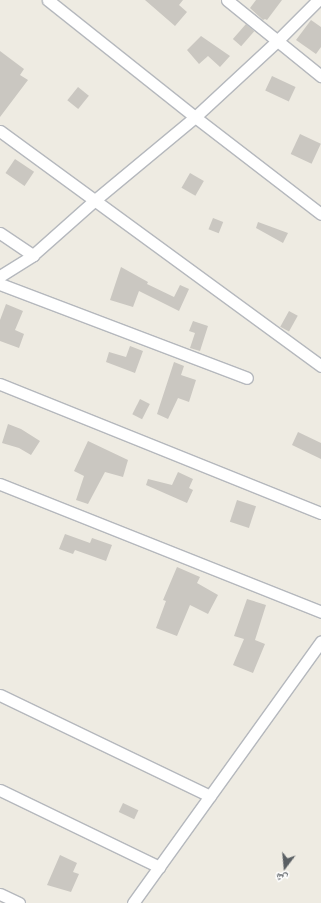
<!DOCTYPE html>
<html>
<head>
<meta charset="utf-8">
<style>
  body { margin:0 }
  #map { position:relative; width:321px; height:903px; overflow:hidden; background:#eeebe2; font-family:Lato,"Noto Naskh Arabic",sans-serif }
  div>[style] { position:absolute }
  .building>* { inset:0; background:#cac7c1; transform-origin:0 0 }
  .roads { filter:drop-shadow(1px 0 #b5b8bd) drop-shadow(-1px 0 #b5b8bd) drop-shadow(0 1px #b5b8bd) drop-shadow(0 -1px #b5b8bd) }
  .minor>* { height:11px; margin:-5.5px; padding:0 5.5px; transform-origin:5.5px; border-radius:5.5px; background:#fff }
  span { translate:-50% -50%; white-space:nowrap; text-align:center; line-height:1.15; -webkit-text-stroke:3px #fff; paint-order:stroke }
  .north { position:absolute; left:265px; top:847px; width:40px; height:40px; -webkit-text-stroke:3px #fff; paint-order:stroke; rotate:196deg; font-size:11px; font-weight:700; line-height:16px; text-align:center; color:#5a5f63 }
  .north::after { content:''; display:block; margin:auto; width:14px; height:18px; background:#5a5f63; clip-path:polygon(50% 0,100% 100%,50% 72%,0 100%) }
</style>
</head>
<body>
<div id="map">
  <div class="building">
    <i style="clip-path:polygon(145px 0,183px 0,179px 5px,187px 12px,175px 26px)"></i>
    <i style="clip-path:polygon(256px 0,282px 0,267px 20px,265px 19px,263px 20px,250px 8px)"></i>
    <i style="clip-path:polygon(311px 20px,321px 27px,321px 47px,316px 54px,296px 40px)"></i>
    <i style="left:246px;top:24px;width:11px;height:20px;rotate:41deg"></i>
    <i style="clip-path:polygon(201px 36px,230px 56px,220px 67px,208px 56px,199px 64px,187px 50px)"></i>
    <i style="clip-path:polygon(0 51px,24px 69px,20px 75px,28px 80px,0 117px)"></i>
    <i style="left:272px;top:76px;width:26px;height:16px;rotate:25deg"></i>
    <i style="left:78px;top:87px;width:14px;height:17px;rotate:39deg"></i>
    <i style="left:300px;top:134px;width:23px;height:22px;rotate:25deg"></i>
    <i style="left:15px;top:159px;width:23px;height:17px;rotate:34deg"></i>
    <i style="left:190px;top:173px;width:16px;height:17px;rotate:30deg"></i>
    <i style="left:213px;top:218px;width:11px;height:12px;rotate:22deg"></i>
    <i style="clip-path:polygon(258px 222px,288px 233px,283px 243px,256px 228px)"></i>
    <i style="clip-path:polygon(121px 267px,148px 282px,147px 284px,174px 297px,180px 285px,189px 289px,179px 311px,139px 291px,133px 307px,110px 300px)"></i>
    <i style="clip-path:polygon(6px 304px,23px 311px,15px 330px,24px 334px,19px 348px,0 341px,0 320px)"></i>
    <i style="left:289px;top:311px;width:10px;height:18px;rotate:29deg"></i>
    <i style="clip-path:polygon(193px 321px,208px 326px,200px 351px,190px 348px,195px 333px,189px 331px)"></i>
    <i style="clip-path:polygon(130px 346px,143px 351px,135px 373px,106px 362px,109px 352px,126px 357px)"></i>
    <i style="clip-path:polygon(174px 362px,184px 366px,181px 375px,196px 380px,189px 402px,178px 398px,168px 419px,157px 414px)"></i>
    <i style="left:140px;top:399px;width:11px;height:17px;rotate:27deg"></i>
    <i style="clip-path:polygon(8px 424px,21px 429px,40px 441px,31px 455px,19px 448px,2px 443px)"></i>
    <i style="clip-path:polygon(298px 432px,321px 443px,321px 459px,292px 445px)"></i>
    <i style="clip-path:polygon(88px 441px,128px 460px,123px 477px,105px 472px,88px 504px,76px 500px,84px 476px,74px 471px)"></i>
    <i style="clip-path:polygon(178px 472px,193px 479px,189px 488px,193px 490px,187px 503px,146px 485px,148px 479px,172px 485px)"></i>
    <i style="left:237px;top:500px;width:20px;height:23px;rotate:18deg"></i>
    <i style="clip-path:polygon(65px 534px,90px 543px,92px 538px,112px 545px,106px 561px,75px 550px,73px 554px,59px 549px)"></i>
    <i style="clip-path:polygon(177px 567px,200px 577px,197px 583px,218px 595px,208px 614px,190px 605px,177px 636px,156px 628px,166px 601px,163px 600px)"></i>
    <i style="clip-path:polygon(247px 599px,266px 605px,255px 640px,265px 644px,253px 673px,233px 665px,244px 639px,234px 636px)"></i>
    <i style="left:123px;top:803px;width:17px;height:10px;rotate:25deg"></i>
    <i style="clip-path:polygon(60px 855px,77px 863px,73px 872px,79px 874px,71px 892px,47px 885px)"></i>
  </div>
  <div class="roads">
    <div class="minor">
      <i style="left:48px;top:0;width:188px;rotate:38.5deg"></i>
      <i style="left:195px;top:117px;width:159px;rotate:37.6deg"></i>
      <i style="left:227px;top:0;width:121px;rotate:39deg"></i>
      <i style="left:0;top:131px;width:398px;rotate:36.2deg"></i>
      <i style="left:0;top:233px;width:40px;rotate:34deg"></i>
      <i style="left:0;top:276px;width:39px;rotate:-32deg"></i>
      <i style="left:33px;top:255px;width:83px;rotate:-41.6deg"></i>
      <i style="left:95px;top:200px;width:130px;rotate:-39.7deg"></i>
      <i style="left:195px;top:117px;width:112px;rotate:-42.8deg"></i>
      <i style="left:277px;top:41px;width:58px;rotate:-45deg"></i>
      <i style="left:0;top:284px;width:264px;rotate:20.8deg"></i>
      <i style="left:0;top:384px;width:346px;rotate:21.9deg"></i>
      <i style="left:0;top:484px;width:346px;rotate:21.7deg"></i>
      <i style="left:0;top:695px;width:233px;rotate:25.7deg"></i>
      <i style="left:0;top:790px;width:177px;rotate:25.8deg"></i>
      <i style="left:0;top:894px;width:21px;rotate:25deg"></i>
      <i style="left:133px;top:903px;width:322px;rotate:-54.3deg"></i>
    </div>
  </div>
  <div class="north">ش</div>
</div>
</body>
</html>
